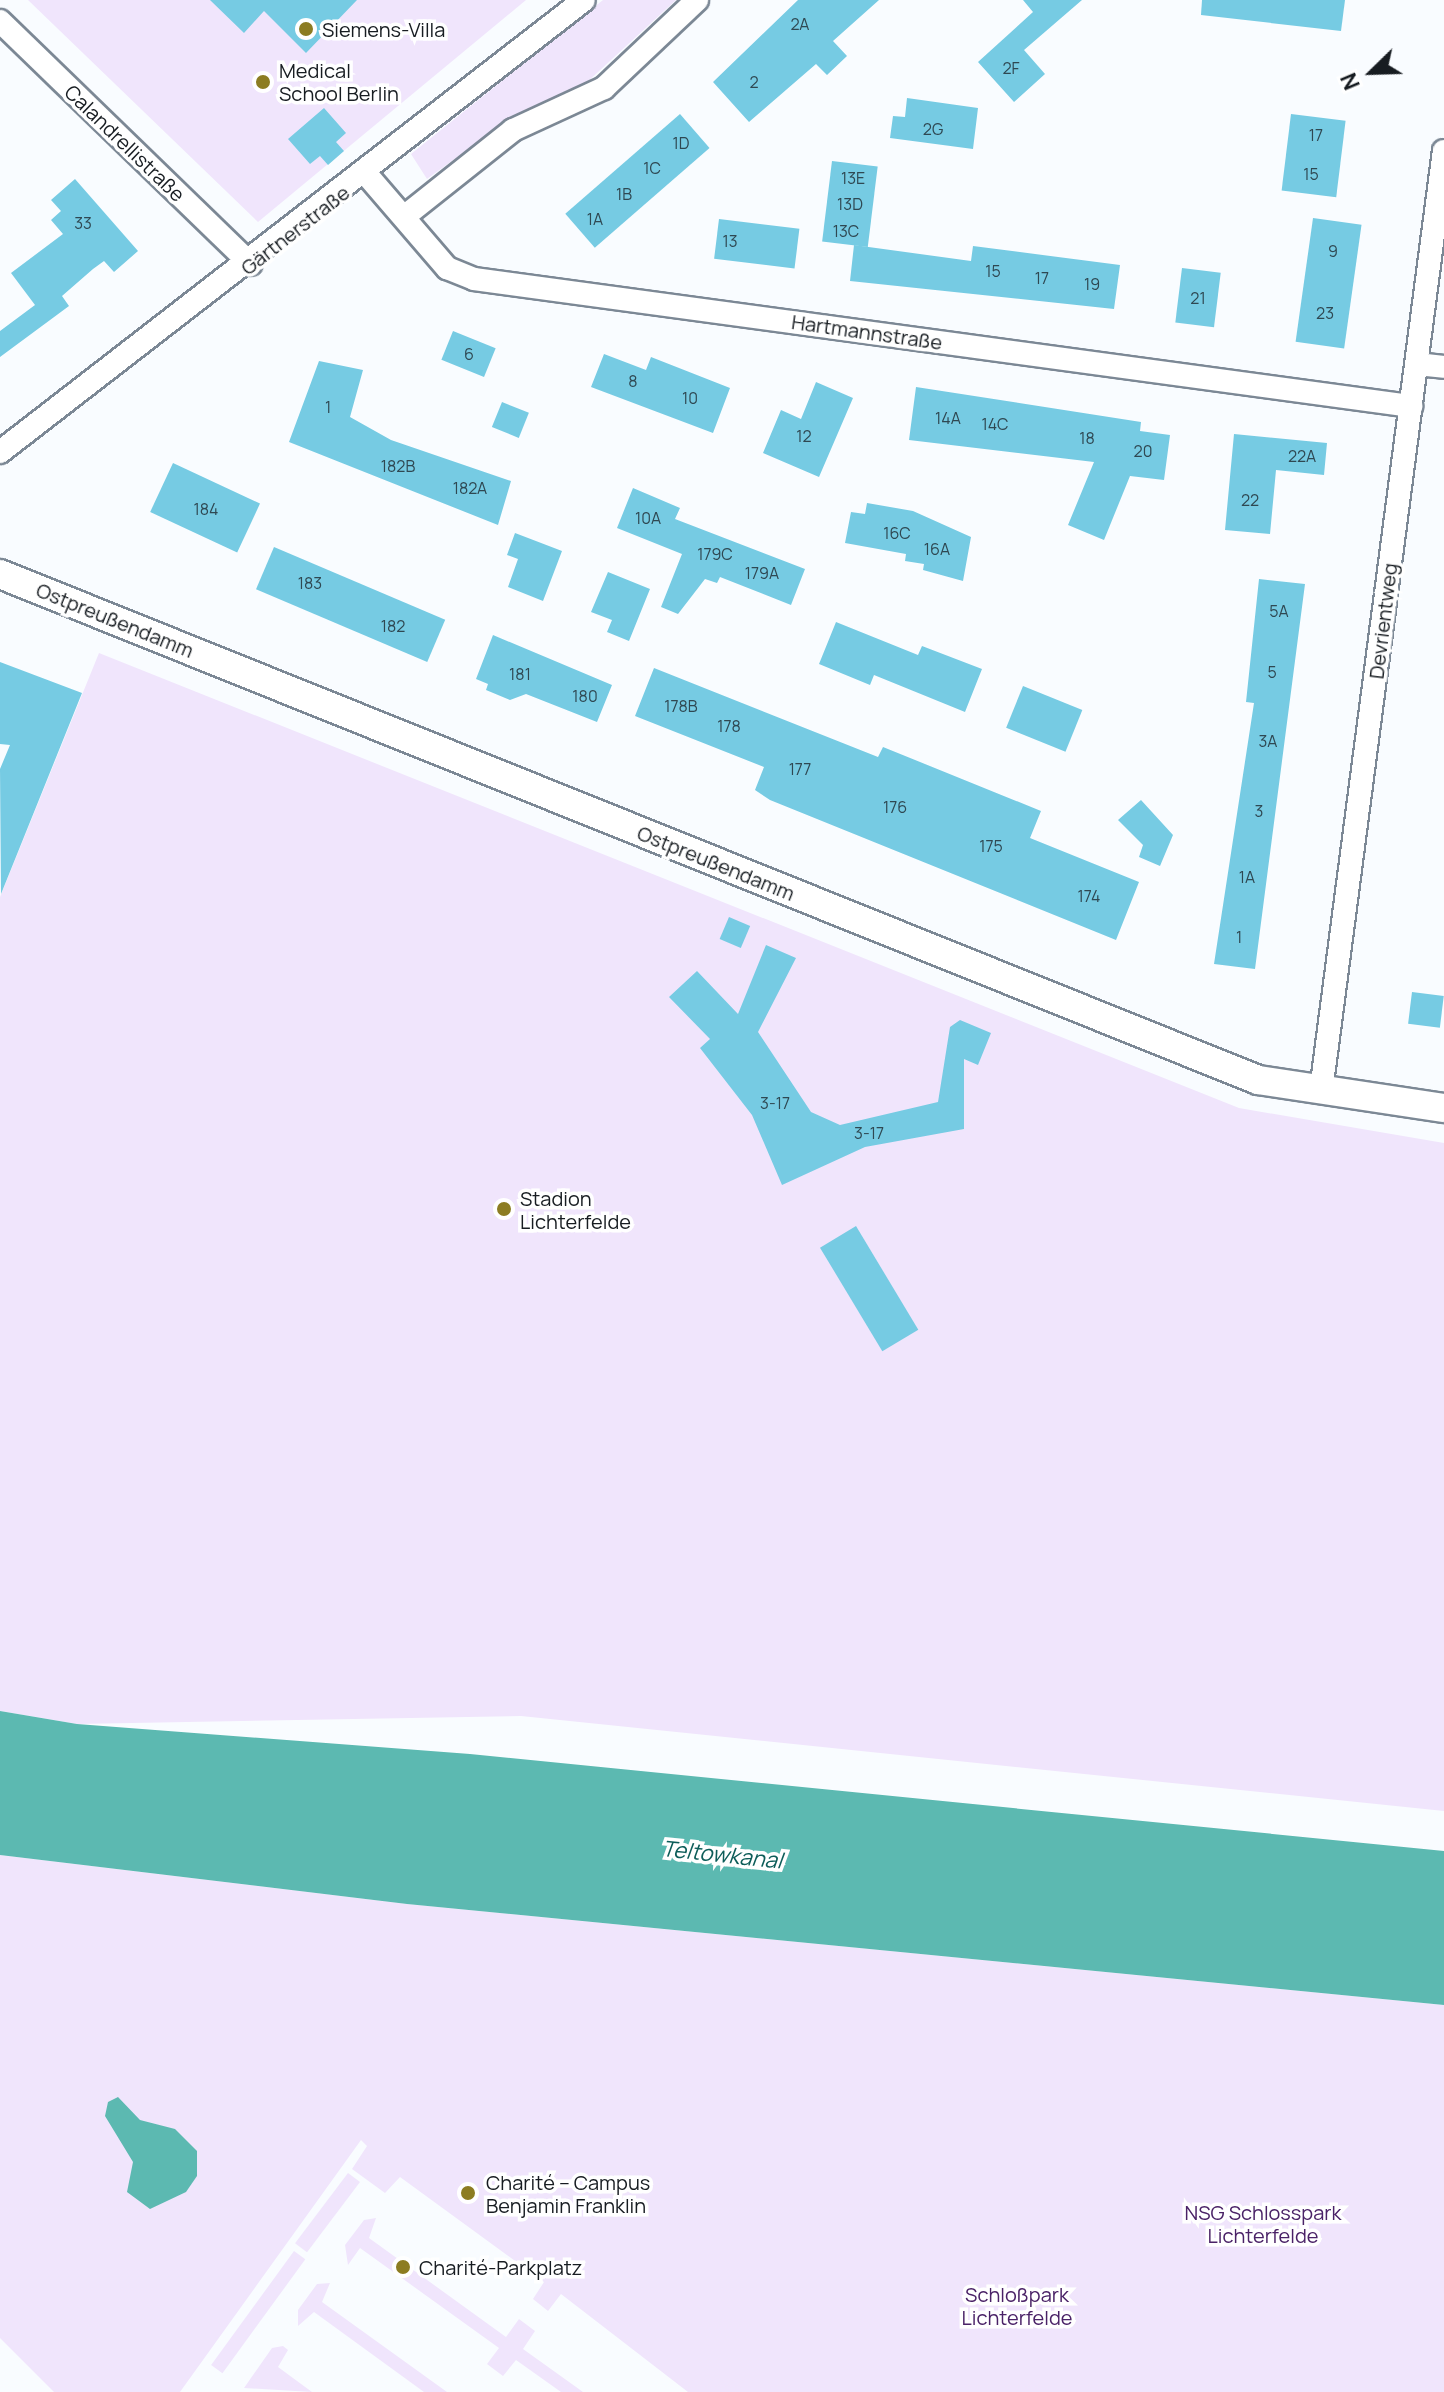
<!DOCTYPE html>
<html>
<head>
<meta charset="utf-8">
<style>
  body { margin:0 }
  #map { position:relative; width:1444px; height:2392px; overflow:hidden; background:#f9fcff; font-family:Manrope,sans-serif }
  div>[style] { position:absolute }
  .green>* { inset:0; background:#f0e5fc; transform-origin:0 0 }
  .water>* { inset:0; background:#5cb9b1 }
  .building>* { inset:0; background:#76cbe3; transform-origin:0 0 }
  .roads { filter:drop-shadow(2px 0 #7c8895) drop-shadow(-2px 0 #7c8895) drop-shadow(0 2px #7c8895) drop-shadow(0 -2px #7c8895) }
  .minor>* { height:22px; margin:-11px; padding:0 11px; transform-origin:11px; border-radius:11px; background:#fff }
  .tertiary>* { height:28px; margin:-14px; padding:0 14px; transform-origin:14px; border-radius:14px; background:#fff }
  .dots>* { width:22px; height:22px; translate:-50% -50%; box-sizing:border-box; border:4px solid #fff; border-radius:50% }
  span { translate:-50% -50%; white-space:nowrap; text-align:center; line-height:1.15; -webkit-text-stroke:7px #fff; paint-order:stroke }
  .number-label { font-size:16px; color:#2f4852 }
  .number-label span { -webkit-text-stroke-width:0 }
  .poi-label { font-size:20px; color:#171c21 }
  .left { translate:0 -50%; text-align:left }
  .street-label { font-size:20px; color:#171c21 }
  .park-label { font-size:20px; color:#4a2267 }
  .water-label { font-size:22px; color:#0d5d59; font-style:italic }
  .north { position:absolute; left:1332px; top:32px; width:80px; height:80px; -webkit-text-stroke:6px #fff; paint-order:stroke; rotate:247deg; font-size:22px; font-weight:700; line-height:32px; text-align:center; color:#171c21 }
  .north::after { content:''; display:block; margin:auto; width:28px; height:36px; background:#171c21; clip-path:polygon(50% 0,100% 100%,50% 72%,0 100%) }
</style>
</head>
<body>
<div id="map">
  <div class="green">
    <i style="clip-path:polygon(28px 0,526px 0,258px 222px)"></i>
    <i style="clip-path:polygon(603px 0,676px 0,585px 84px,500px 126px,427px 179px,411px 154px)"></i>
    <i style="clip-path:polygon(99px 653px,1239px 1108px,1444px 1143px,1444px 1811px,521px 1716px,77px 1724px,0 1711px,0 897px)"></i>
    <i style="clip-path:polygon(0 1855px,407px 1904px,1444px 2005px,1444px 2392px,688px 2392px,561px 2294px,548px 2311px,533px 2299px,544px 2282px,400px 2177px,385px 2193px,352px 2169px,367px 2146px,361px 2140px,180px 2392px,54px 2392px,0 2338px)"></i>
    <i style="left:348px;top:2173px;width:15px;height:88px;rotate:37deg"></i>
    <i style="clip-path:polygon(376px 2218px,369px 2238px,506px 2337px,519px 2319px,535px 2331px,523px 2349px,583px 2392px,561px 2392px,516px 2360px,503px 2376px,487px 2364px,499px 2348px,360px 2248px,348px 2265px,345px 2245px,364px 2220px)"></i>
    <i style="left:294px;top:2251px;width:14px;height:141px;rotate:36deg"></i>
    <i style="clip-path:polygon(330px 2283px,322px 2302px,447px 2392px,424px 2392px,314px 2312px,298px 2326px,298px 2310px,317px 2284px)"></i>
    <i style="clip-path:polygon(283px 2346px,288px 2350px,278px 2367px,312px 2392px,244px 2388px,272px 2348px)"></i>
  </div>
  <div class="water">
    <i style="clip-path:polygon(0 1711px,77px 1724px,470px 1754px,1444px 1851px,1444px 2005px,407px 1904px,0 1855px)"></i>
    <i style="clip-path:polygon(118px 2097px,140px 2120px,175px 2129px,197px 2151px,197px 2176px,186px 2192px,150px 2209px,127px 2192px,133px 2162px,105px 2116px,108px 2102px)"></i>
  </div>
  <div class="building">
    <i style="clip-path:polygon(210px 0,357px 0,306px 53px,264px 11px,244px 33px)"></i>
    <i style="clip-path:polygon(798px 0,879px 0,833px 41px,847px 56px,827px 75px,816px 64px,749px 122px,713px 82px)"></i>
    <i style="clip-path:polygon(1023px 0,1082px 0,1024px 50px,1045px 74px,1014px 102px,978px 62px,1033px 12px)"></i>
    <i style="clip-path:polygon(1202px 0,1345px 0,1341px 31px,1201px 15px)"></i>
    <i style="clip-path:polygon(907px 98px,978px 108px,973px 149px,890px 138px,893px 116px,905px 117px)"></i>
    <i style="clip-path:polygon(324px 108px,346px 133px,336px 142px,344px 151px,328px 165px,320px 156px,310px 164px,288px 139px)"></i>
    <i style="left:680px;top:114px;width:45px;height:152px;rotate:49deg"></i>
    <i style="left:1291px;top:114px;width:55px;height:77px;rotate:7deg"></i>
    <i style="left:832px;top:161px;width:46px;height:81px;rotate:7deg"></i>
    <i style="clip-path:polygon(75px 179px,138px 251px,114px 272px,104px 261px,93px 269px,62px 296px,69px 306px,0 357px,0 331px,35px 305px,11px 273px,63px 234px,51px 220px,61px 211px,51px 200px)"></i>
    <i style="left:1313px;top:218px;width:49px;height:125px;rotate:8deg"></i>
    <i style="left:719px;top:219px;width:81px;height:40px;rotate:7deg"></i>
    <i style="clip-path:polygon(854px 245px,971px 261px,973px 246px,1120px 265px,1114px 309px,850px 281px)"></i>
    <i style="left:1182px;top:268px;width:39px;height:55px;rotate:7deg"></i>
    <i style="left:453px;top:331px;width:46px;height:31px;rotate:22deg"></i>
    <i style="clip-path:polygon(604px 354px,646px 370px,651px 357px,730px 388px,713px 433px,591px 387px)"></i>
    <i style="clip-path:polygon(319px 361px,363px 370px,350px 417px,391px 440px,511px 481px,498px 525px,289px 442px)"></i>
    <i style="clip-path:polygon(816px 382px,853px 398px,819px 477px,763px 453px,781px 410px,801px 419px)"></i>
    <i style="clip-path:polygon(916px 387px,1141px 422px,1140px 431px,1170px 435px,1164px 480px,1130px 476px,1104px 540px,1068px 525px,1094px 462px,909px 440px)"></i>
    <i style="left:502px;top:402px;width:29px;height:27px;rotate:22deg"></i>
    <i style="clip-path:polygon(1234px 434px,1327px 443px,1324px 475px,1276px 470px,1270px 534px,1225px 530px)"></i>
    <i style="left:173px;top:463px;width:96px;height:54px;rotate:25deg"></i>
    <i style="clip-path:polygon(633px 488px,680px 508px,675px 519px,805px 569px,791px 605px,720px 577px,717px 583px,705px 579px,678px 614px,661px 607px,682px 554px,617px 528px)"></i>
    <i style="clip-path:polygon(867px 503px,913px 511px,971px 537px,963px 581px,923px 570px,924px 564px,905px 561px,906px 554px,845px 543px,851px 512px,865px 514px)"></i>
    <i style="clip-path:polygon(515px 533px,562px 551px,543px 601px,508px 587px,518px 559px,507px 555px)"></i>
    <i style="left:274px;top:547px;width:186px;height:46px;rotate:23deg"></i>
    <i style="clip-path:polygon(608px 572px,650px 589px,629px 641px,607px 632px,612px 620px,591px 612px)"></i>
    <i style="clip-path:polygon(1259px 579px,1305px 584px,1255px 969px,1214px 964px,1254px 703px,1246px 702px)"></i>
    <i style="clip-path:polygon(836px 622px,918px 655px,922px 646px,982px 669px,965px 712px,874px 675px,870px 685px,819px 664px)"></i>
    <i style="clip-path:polygon(493px 635px,612px 685px,597px 722px,526px 694px,510px 700px,486px 690px,488px 684px,476px 679px)"></i>
    <i style="clip-path:polygon(0 662px,82px 693px,1px 894px,0 769px,10px 745px,0 744px)"></i>
    <i style="clip-path:polygon(654px 668px,878px 757px,883px 747px,1041px 811px,1030px 838px,1139px 882px,1116px 940px,770px 800px,755px 790px,764px 767px,635px 716px)"></i>
    <i style="left:1023px;top:686px;width:64px;height:45px;rotate:22deg"></i>
    <i style="clip-path:polygon(1141px 800px,1173px 835px,1160px 866px,1139px 857px,1143px 845px,1118px 820px)"></i>
    <i style="left:729px;top:917px;width:23px;height:24px;rotate:23deg"></i>
    <i style="clip-path:polygon(766px 945px,796px 958px,758px 1032px,811px 1112px,840px 1125px,938px 1102px,950px 1027px,960px 1020px,991px 1033px,978px 1065px,964px 1059px,964px 1129px,865px 1147px,782px 1185px,752px 1115px,700px 1048px,710px 1039px,669px 997px,697px 971px,738px 1014px)"></i>
    <i style="left:1412px;top:992px;width:32px;height:32px;rotate:7deg"></i>
    <i style="left:856px;top:1226px;width:121px;height:42px;rotate:59deg"></i>
  </div>
  <div class="roads">
    <div class="minor">
      <i style="left:0;top:21px;width:349px;rotate:44.1deg"></i>
      <i style="left:367px;top:175px;width:123px;rotate:49.3deg"></i>
      <i style="left:447px;top:268px;width:29px;rotate:22deg"></i>
      <i style="left:474px;top:279px;width:946px;rotate:7.72deg"></i>
      <i style="left:405px;top:216px;width:138px;rotate:-38.5deg"></i>
      <i style="left:513px;top:130px;width:100px;rotate:-24.8deg"></i>
      <i style="left:604px;top:88px;width:128px;rotate:-43.4deg"></i>
      <i style="left:1417px;top:364px;width:27px;rotate:6deg"></i>
      <i style="left:0;top:452px;width:738px;rotate:-37.74deg"></i>
      <i style="left:1321px;top:1091px;width:948px;rotate:-82.55deg"></i>
    </div>
    <div class="tertiary">
      <i style="left:0;top:574px;width:1356px;rotate:21.91deg"></i>
      <i style="left:1258px;top:1080px;width:188px;rotate:8.6deg"></i>
    </div>
  </div>
  <div class="dots">
    <i style="left:306px;top:29px;background:#8c7c22"></i>
    <i style="left:263px;top:82px;background:#8c7c22"></i>
    <i style="left:504px;top:1209px;background:#8c7c22"></i>
    <i style="left:468px;top:2193px;background:#8c7c22"></i>
    <i style="left:403px;top:2267px;background:#8c7c22"></i>
  </div>
  <div class="number-label">
    <span style="left:800px;top:24px">2A</span>
    <span style="left:1011px;top:68px">2F</span>
    <span style="left:754px;top:82px">2</span>
    <span style="left:933px;top:129px">2G</span>
    <span style="left:1316px;top:135px">17</span>
    <span style="left:681px;top:143px">1D</span>
    <span style="left:652px;top:168px">1C</span>
    <span style="left:1311px;top:174px">15</span>
    <span style="left:853px;top:178px">13E</span>
    <span style="left:624px;top:194px">1B</span>
    <span style="left:850px;top:204px">13D</span>
    <span style="left:595px;top:219px">1A</span>
    <span style="left:83px;top:223px">33</span>
    <span style="left:846px;top:231px">13C</span>
    <span style="left:730px;top:241px">13</span>
    <span style="left:1333px;top:251px">9</span>
    <span style="left:993px;top:271px">15</span>
    <span style="left:1042px;top:278px">17</span>
    <span style="left:1092px;top:284px">19</span>
    <span style="left:1198px;top:298px">21</span>
    <span style="left:1325px;top:313px">23</span>
    <span style="left:469px;top:354px">6</span>
    <span style="left:633px;top:381px">8</span>
    <span style="left:690px;top:398px">10</span>
    <span style="left:328px;top:407px">1</span>
    <span style="left:948px;top:418px">14A</span>
    <span style="left:995px;top:424px">14C</span>
    <span style="left:804px;top:436px">12</span>
    <span style="left:1087px;top:438px">18</span>
    <span style="left:1143px;top:451px">20</span>
    <span style="left:1302px;top:456px">22A</span>
    <span style="left:398px;top:466px">182B</span>
    <span style="left:470px;top:488px">182A</span>
    <span style="left:1250px;top:500px">22</span>
    <span style="left:206px;top:509px">184</span>
    <span style="left:648px;top:518px">10A</span>
    <span style="left:897px;top:533px">16C</span>
    <span style="left:937px;top:549px">16A</span>
    <span style="left:715px;top:554px">179C</span>
    <span style="left:762px;top:573px">179A</span>
    <span style="left:310px;top:583px">183</span>
    <span style="left:1279px;top:611px">5A</span>
    <span style="left:393px;top:626px">182</span>
    <span style="left:1272px;top:672px">5</span>
    <span style="left:520px;top:674px">181</span>
    <span style="left:585px;top:696px">180</span>
    <span style="left:681px;top:706px">178B</span>
    <span style="left:729px;top:726px">178</span>
    <span style="left:1268px;top:741px">3A</span>
    <span style="left:800px;top:769px">177</span>
    <span style="left:895px;top:807px">176</span>
    <span style="left:1259px;top:811px">3</span>
    <span style="left:991px;top:846px">175</span>
    <span style="left:1247px;top:877px">1A</span>
    <span style="left:1089px;top:896px">174</span>
    <span style="left:1239px;top:937px">1</span>
    <span style="left:775px;top:1103px">3-17</span>
    <span style="left:869px;top:1133px">3-17</span>
  </div>
  <div class="poi-label">
    <span class="left" style="left:322px;top:29px">Siemens-Villa</span>
    <span class="left" style="left:279px;top:82px">Medical<br>School Berlin</span>
    <span class="left" style="left:520px;top:1210px">Stadion<br>Lichterfelde</span>
    <span class="left" style="left:486px;top:2194px">Charité – Campus<br>Benjamin Franklin</span>
    <span class="left" style="left:419px;top:2267px">Charité-Parkplatz</span>
  </div>
  <div class="street-label">
    <span style="left:125px;top:143px;rotate:44deg">Calandrellistraße</span>
    <span style="left:295px;top:230px;rotate:-38deg">Gärtnerstraße</span>
    <span style="left:867px;top:332px;rotate:8deg">Hartmannstraße</span>
    <span style="left:115px;top:620px;rotate:22deg">Ostpreußendamm</span>
    <span style="left:1383px;top:621px;rotate:-83deg">Devrientweg</span>
    <span style="left:716px;top:863px;rotate:22deg">Ostpreußendamm</span>
  </div>
  <div class="park-label">
    <span style="left:1263px;top:2224px">NSG Schlosspark<br>Lichterfelde</span>
    <span style="left:1017px;top:2306px">Schloßpark<br>Lichterfelde</span>
  </div>
  <div class="water-label">
    <span style="left:722px;top:1855px;rotate:6deg">Teltowkanal</span>
  </div>
  <div class="north">N</div>
</div>
</body>
</html>
